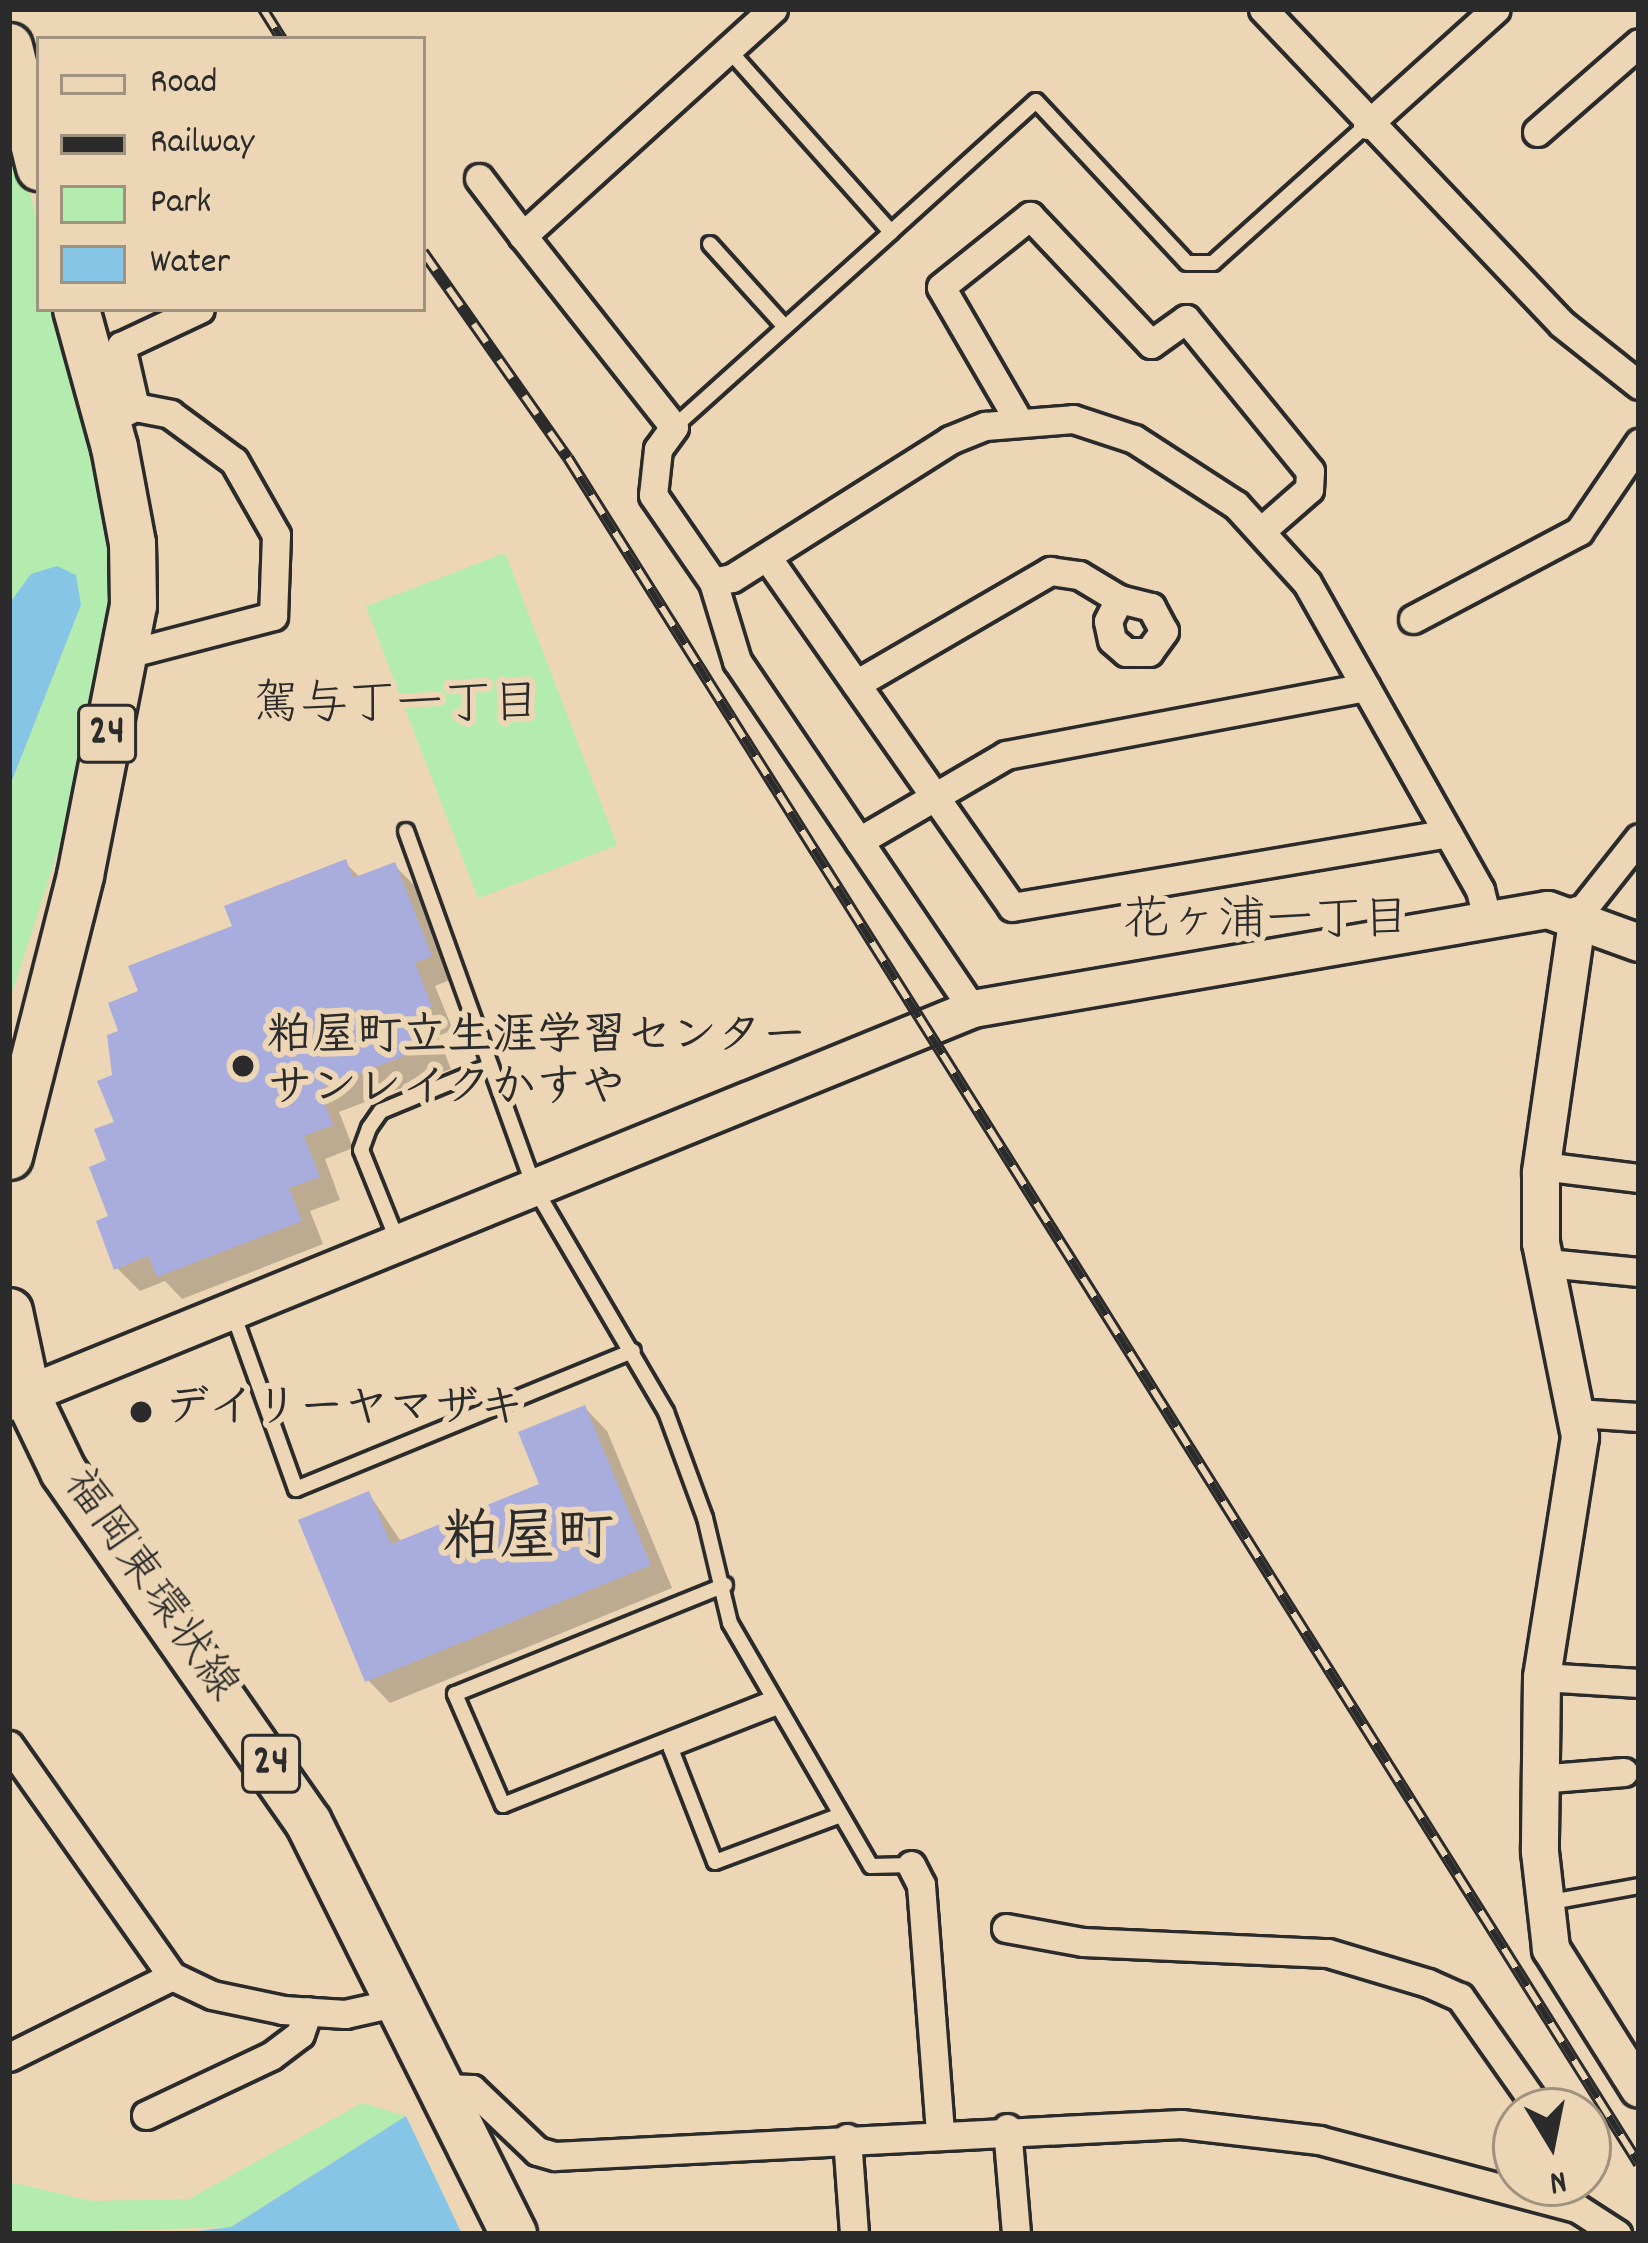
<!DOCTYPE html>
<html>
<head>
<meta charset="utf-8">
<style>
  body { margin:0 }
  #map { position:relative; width:1648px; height:2243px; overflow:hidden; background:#ecd6b5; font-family:Dekko,"Klee One",sans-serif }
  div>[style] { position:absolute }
  .green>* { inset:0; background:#b4ecaf; transform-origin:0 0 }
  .water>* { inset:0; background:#86c5e6 }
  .shadow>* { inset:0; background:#0003 }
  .building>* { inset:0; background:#a9adde }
  .roads { filter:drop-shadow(3px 0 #2b2b2b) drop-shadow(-3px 0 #2b2b2b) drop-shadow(0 3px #2b2b2b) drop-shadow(0 -3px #2b2b2b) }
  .service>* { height:14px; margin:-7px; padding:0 7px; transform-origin:7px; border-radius:7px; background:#ecd6b5 }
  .minor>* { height:27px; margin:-13.5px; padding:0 13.5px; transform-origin:13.5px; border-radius:13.5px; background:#ecd6b5 }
  .tertiary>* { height:36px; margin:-18px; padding:0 18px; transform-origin:18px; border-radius:18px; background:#ecd6b5 }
  .primary>* { height:45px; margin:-22.5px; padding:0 22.5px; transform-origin:22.5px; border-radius:22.5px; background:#ecd6b5 }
  .rail>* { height:12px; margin-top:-6px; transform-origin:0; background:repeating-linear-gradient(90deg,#ecd6b5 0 22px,#2b2b2b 0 44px); box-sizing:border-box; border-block:3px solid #2b2b2b }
  .dots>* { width:33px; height:33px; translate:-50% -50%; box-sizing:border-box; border:6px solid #ecd6b5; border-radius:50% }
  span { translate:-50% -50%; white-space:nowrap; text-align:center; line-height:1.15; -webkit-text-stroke:12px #ecd6b5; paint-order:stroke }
  .shield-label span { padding:3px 9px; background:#ecd6b5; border:3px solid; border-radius:9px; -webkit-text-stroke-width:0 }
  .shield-label { font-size:42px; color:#2b2b2b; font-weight:700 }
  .poi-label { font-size:45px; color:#2b2b2b; font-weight:700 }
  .left { translate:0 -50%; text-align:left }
  .street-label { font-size:45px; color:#2b2b2b }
  .neighbourhood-label { font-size:48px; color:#2b2b2b }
  .district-label { font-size:57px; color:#2b2b2b; font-weight:700 }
  .frame { position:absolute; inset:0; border:12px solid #2b2b2b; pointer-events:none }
  .legend { position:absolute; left:36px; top:36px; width:390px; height:276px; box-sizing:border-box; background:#ecd6b5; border:3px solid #9f927e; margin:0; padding:15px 21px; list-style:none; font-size:36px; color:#2b2b2b }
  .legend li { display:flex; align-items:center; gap:24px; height:60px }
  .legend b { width:60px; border:3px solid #9f927e }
  .north { position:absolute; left:1492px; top:2087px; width:120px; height:120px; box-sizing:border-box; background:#ecd6b5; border:3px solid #9f927e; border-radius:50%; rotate:170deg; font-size:33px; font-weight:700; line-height:48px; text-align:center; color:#2b2b2b }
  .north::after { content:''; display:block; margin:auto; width:42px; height:54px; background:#2b2b2b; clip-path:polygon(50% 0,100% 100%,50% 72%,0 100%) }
</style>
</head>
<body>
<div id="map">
  <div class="green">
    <i style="clip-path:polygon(9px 111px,39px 228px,39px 309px,63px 309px,102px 444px,117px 595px,102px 714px,9px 1003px)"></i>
    <i style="left:505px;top:553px;width:313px;height:149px;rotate:69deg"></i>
    <i style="clip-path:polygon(362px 2103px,406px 2116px,231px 2227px,9px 2234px,9px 2182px,92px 2201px,189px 2199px)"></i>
  </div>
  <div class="water">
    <i style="clip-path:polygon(57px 566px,76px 575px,81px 605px,9px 788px,9px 604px,31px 574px)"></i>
    <i style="clip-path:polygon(406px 2116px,462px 2234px,173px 2234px,231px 2227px)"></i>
  </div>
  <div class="shadow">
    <i style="clip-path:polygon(345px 863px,361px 878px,394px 865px,417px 888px,452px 979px,435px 986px,453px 1030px,438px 1036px,451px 1069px,339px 1112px,353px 1148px,325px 1159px,340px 1200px,310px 1211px,323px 1244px,182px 1299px,165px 1281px,140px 1291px,117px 1268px,112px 1217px,122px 1033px,142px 993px)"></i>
    <i style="clip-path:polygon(585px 1408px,607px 1431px,672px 1588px,390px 1703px,368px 1680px,369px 1494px,402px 1543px,543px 1486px)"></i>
  </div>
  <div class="building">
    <i style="clip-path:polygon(346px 859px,353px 878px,395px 862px,432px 956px,415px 963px,432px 1007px,417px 1013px,430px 1046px,319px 1089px,333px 1125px,304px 1136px,320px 1177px,289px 1188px,302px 1221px,157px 1277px,148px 1256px,114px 1270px,96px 1221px,108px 1216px,89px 1167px,106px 1160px,94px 1129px,114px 1122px,97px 1081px,112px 1075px,107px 1035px,118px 1031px,108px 1003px,138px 991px,128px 966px,232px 926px,224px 906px)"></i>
    <i style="clip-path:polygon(585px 1405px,651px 1565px,365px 1682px,298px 1520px,369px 1491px,391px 1544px,539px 1484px,518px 1432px)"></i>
  </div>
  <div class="roads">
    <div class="service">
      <i style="left:891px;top:232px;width:195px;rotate:-42.1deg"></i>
      <i style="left:1036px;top:101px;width:221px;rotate:47deg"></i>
      <i style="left:1187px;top:263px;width:26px"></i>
      <i style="left:1213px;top:263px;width:207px;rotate:-41.9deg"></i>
      <i style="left:710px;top:244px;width:112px;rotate:47.9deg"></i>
      <i style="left:674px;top:427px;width:292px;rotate:-41.9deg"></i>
      <i style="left:891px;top:232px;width:244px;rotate:-131.7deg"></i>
      <i style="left:406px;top:831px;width:378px;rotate:70.2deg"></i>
      <i style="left:534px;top:1187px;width:261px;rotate:59.6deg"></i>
      <i style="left:666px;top:1412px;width:113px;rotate:69.8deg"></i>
      <i style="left:705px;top:1518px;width:108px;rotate:76.6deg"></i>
      <i style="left:730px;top:1623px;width:281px;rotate:59.9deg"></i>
      <i style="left:871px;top:1866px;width:40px;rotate:-1.4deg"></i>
      <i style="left:398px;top:1242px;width:99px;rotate:-111.9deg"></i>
      <i style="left:361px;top:1150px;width:23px;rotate:-70deg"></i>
      <i style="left:369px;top:1128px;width:21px;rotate:-55deg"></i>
      <i style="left:381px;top:1111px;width:118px;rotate:-22.4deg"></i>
      <i style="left:234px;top:1316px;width:184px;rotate:70.3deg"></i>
      <i style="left:296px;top:1489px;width:364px;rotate:-22.3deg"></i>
      <i style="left:725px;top:1585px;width:291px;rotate:158deg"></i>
      <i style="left:455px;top:1694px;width:121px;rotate:66.6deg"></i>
      <i style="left:503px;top:1805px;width:290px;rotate:-21.6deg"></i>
      <i style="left:778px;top:1707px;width:115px;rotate:158.6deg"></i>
      <i style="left:671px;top:1749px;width:121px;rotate:68.7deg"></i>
      <i style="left:715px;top:1862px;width:134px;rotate:-20.5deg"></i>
      <i style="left:1551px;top:1902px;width:89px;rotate:-10.3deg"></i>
    </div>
    <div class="minor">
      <i style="left:773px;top:9px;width:338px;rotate:137.8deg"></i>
      <i style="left:523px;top:236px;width:243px;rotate:51.7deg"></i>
      <i style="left:674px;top:427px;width:27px;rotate:126deg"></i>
      <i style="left:658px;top:449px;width:46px;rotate:96.2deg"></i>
      <i style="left:653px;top:495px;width:106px;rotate:55.4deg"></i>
      <i style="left:713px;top:582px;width:83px;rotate:73.1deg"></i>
      <i style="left:737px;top:661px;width:420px;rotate:55.9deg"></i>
      <i style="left:1263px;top:9px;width:434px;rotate:46.5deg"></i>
      <i style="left:1562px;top:324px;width:98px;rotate:38.4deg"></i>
      <i style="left:1367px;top:125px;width:173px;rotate:-42deg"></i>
      <i style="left:1537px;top:132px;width:135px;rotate:-41.1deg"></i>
      <i style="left:479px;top:178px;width:73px;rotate:52.8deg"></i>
      <i style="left:135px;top:407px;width:63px;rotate:-102.9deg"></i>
      <i style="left:121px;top:346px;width:87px;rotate:-25.1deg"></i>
      <i style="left:1017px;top:418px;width:151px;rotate:-120.1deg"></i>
      <i style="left:941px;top:287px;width:114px;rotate:-38.6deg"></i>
      <i style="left:1030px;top:216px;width:176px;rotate:46.6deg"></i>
      <i style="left:1151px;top:344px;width:43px;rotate:-35.5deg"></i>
      <i style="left:1186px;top:319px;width:196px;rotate:50.8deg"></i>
      <i style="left:1310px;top:471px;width:18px;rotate:93deg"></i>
      <i style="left:1309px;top:489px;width:64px;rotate:138.8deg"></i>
      <i style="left:107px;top:421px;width:31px;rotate:-27deg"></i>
      <i style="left:135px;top:407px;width:36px;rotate:11deg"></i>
      <i style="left:170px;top:414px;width:79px;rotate:36.3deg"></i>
      <i style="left:234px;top:461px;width:85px;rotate:60.4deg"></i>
      <i style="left:276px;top:535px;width:81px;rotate:92.1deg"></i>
      <i style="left:273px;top:616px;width:155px;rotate:165.4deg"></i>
      <i style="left:767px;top:557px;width:427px;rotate:55deg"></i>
      <i style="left:1012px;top:907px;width:442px;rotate:-9.6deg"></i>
      <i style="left:713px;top:582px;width:19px;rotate:-12deg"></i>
      <i style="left:732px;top:578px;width:258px;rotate:-32.3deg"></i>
      <i style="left:950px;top:440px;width:38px;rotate:-22deg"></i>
      <i style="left:985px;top:426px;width:88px;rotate:-4.5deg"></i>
      <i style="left:1073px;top:419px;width:64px;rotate:18.2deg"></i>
      <i style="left:1134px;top:439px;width:121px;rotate:32.9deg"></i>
      <i style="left:1236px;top:505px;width:105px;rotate:47.7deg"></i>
      <i style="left:1307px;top:583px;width:352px;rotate:60.6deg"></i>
      <i style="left:1480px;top:890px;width:30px;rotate:76deg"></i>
      <i style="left:1413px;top:619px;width:188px;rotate:-27.9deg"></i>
      <i style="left:1579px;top:531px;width:107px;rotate:-55.7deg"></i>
      <i style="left:856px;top:684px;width:225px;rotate:-30.2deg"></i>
      <i style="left:1050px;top:571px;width:29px;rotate:8deg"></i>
      <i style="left:1079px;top:575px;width:47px;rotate:31deg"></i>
      <i style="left:1119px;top:599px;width:33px;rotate:14deg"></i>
      <i style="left:1151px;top:607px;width:27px;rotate:62deg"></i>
      <i style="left:1164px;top:631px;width:26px;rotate:126deg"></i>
      <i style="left:1149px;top:652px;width:23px;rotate:180deg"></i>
      <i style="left:1126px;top:652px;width:18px;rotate:-139deg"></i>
      <i style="left:1112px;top:640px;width:19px;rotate:-102deg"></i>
      <i style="left:1108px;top:621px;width:25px;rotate:-63deg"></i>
      <i style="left:859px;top:841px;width:170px;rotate:-30.3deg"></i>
      <i style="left:1006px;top:755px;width:366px;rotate:-10.7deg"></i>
      <i style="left:1578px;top:915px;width:98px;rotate:-51.6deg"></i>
      <i style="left:1542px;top:1166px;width:98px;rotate:7.1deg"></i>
      <i style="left:1547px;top:1263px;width:92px;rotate:5.6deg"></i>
      <i style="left:1578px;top:1413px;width:61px;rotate:3.8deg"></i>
      <i style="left:1542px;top:1677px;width:97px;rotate:3.5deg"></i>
      <i style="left:9px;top:1745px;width:283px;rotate:54.8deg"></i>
      <i style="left:172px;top:1976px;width:44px;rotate:25.4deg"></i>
      <i style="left:212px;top:1995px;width:73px;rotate:11.9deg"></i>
      <i style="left:283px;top:2010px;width:62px;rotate:3.7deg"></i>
      <i style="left:345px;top:2014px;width:59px;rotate:-12.6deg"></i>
      <i style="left:1538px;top:1779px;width:86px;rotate:-4.7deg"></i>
      <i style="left:911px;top:1865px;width:22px;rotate:63deg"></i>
      <i style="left:921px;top:1885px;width:249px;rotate:85.6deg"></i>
      <i style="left:1006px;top:1928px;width:78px;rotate:10.3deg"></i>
      <i style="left:1083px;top:1942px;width:245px;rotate:2.6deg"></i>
      <i style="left:1328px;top:1953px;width:104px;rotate:16.7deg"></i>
      <i style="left:1428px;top:1983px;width:35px;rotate:24deg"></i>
      <i style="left:1460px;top:1997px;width:139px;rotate:54.9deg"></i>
      <i style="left:9px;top:2057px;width:182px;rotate:-26.4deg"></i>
      <i style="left:442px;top:2088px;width:30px;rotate:2deg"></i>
      <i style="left:472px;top:2089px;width:90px;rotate:43.6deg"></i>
      <i style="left:537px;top:2151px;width:19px;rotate:16deg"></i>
      <i style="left:555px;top:2156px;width:627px;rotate:-2.93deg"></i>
      <i style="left:1181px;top:2124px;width:139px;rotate:6.6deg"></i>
      <i style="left:1319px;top:2140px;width:267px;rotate:14.8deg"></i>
      <i style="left:1577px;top:2208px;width:48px;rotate:33deg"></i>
      <i style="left:146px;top:2115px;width:138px;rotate:-25.3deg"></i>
      <i style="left:271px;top:2056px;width:36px;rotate:-37deg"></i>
      <i style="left:300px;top:2034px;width:24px;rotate:-71deg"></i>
      <i style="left:1007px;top:2128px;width:106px;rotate:85.1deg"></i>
      <i style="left:847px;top:2138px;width:96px;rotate:85.8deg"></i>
    </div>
    <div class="tertiary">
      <i style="left:1578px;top:915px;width:261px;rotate:98.2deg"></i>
      <i style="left:1541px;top:1173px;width:70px;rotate:90deg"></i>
      <i style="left:1541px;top:1243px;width:198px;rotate:78.6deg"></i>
      <i style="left:1580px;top:1437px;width:243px;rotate:99deg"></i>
      <i style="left:1542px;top:1677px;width:175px;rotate:90.7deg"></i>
      <i style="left:1540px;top:1852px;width:98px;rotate:83.5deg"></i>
      <i style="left:1551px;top:1949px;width:165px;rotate:57.8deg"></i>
      <i style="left:9px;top:1402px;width:1041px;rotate:-22.18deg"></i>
      <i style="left:973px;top:1009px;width:583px;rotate:-9.77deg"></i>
      <i style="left:1548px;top:910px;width:97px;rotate:19.9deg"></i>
    </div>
    <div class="primary">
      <i style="left:9px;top:46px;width:125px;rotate:76.1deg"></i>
      <i style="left:9px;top:1156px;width:290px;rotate:-75.8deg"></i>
      <i style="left:80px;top:875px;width:275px;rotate:-78.9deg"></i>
      <i style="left:133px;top:605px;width:62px;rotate:-90.9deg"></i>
      <i style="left:132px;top:543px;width:98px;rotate:-100.6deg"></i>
      <i style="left:114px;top:447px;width:143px;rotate:-105.4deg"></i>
      <i style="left:9px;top:1311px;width:87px;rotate:78deg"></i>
      <i style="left:27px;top:1396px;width:83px;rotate:64.4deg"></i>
      <i style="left:63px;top:1471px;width:428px;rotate:55.1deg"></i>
      <i style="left:308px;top:1822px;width:460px;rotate:63.5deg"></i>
    </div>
  </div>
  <div class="rail">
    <i style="left:263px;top:9px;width:36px;rotate:58deg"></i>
    <i style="left:423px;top:252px;width:252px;rotate:54.9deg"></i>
    <i style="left:568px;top:458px;width:2014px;rotate:57.88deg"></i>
  </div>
  <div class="dots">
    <i style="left:243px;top:1066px;background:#2b2b2b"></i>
    <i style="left:141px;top:1412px;background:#2b2b2b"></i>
  </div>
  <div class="shield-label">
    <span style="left:107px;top:734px">24</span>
    <span style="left:271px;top:1764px">24</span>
  </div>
  <div class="poi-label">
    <span class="left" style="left:267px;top:1066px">粕屋町立生涯学習センター<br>サンレイクかすや</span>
    <span class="left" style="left:165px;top:1412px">デイリーヤマザキ</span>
  </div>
  <div class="street-label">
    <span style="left:148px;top:1587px;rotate:55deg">福岡東環状線</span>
  </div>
  <div class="neighbourhood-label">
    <span style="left:396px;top:708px">駕与丁一丁目</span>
    <span style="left:1266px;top:924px">花ヶ浦一丁目</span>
  </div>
  <div class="district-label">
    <span style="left:528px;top:1543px">粕屋町</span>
  </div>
  <div class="frame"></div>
  <ul class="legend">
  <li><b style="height:15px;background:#ecd6b5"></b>Road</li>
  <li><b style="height:15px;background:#2b2b2b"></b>Railway</li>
  <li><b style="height:33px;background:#b4ecaf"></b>Park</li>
  <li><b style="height:33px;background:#86c5e6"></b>Water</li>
  </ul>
  <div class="north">N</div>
</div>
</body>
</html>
